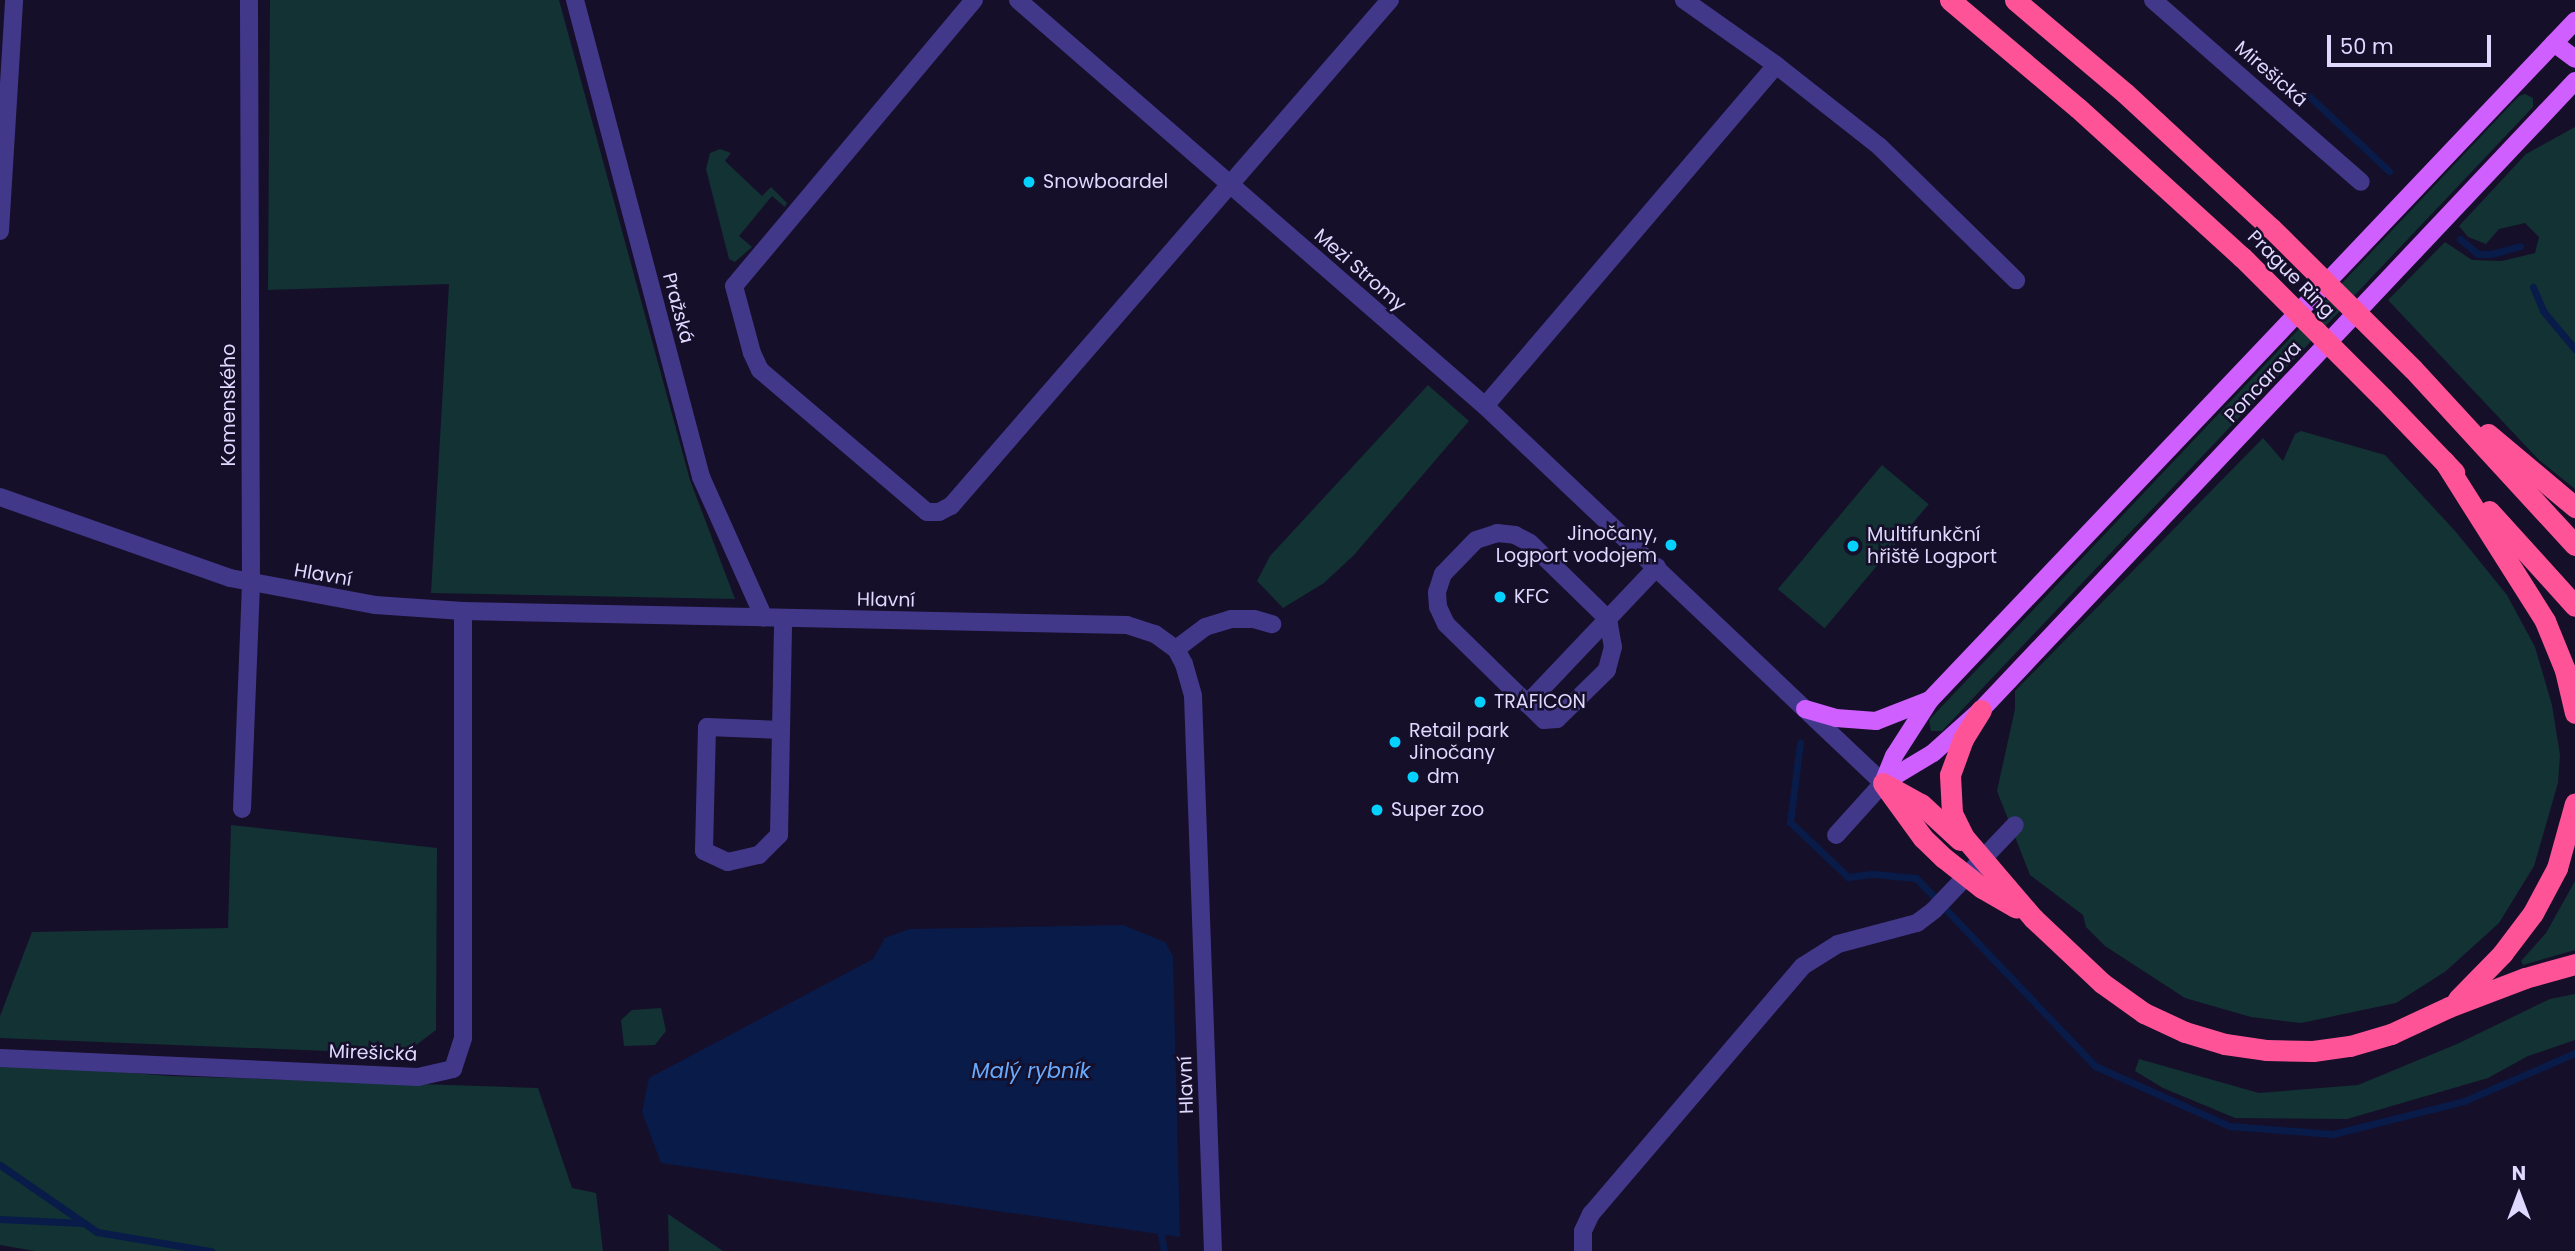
<!DOCTYPE html>
<html>
<head>
<meta charset="utf-8">
<style>
  body { margin:0 }
  #map { position:relative; width:2575px; height:1251px; overflow:hidden; background:#160f29; font-family:Poppins,sans-serif }
  div>[style] { position:absolute }
  .green>* { inset:0; background:#123234; transform-origin:0 0 }
  .water>* { inset:0; background:#081b49 }
  .stream>* { height:7px; margin:-3.5px; padding:0 3.5px; transform-origin:3.5px; border-radius:3.5px; background:#081b49 }
  .minor>* { height:18px; margin:-9px; padding:0 9px; transform-origin:9px; border-radius:9px; background:#42388a }
  .major>* { height:18px; margin:-9px; padding:0 9px; transform-origin:9px; border-radius:9px; background:#d05fff }
  .highway>* { height:21px; margin:-10.5px; padding:0 10.5px; transform-origin:10.5px; border-radius:10.5px; background:#ff5397 }
  .highway-bridge>* { height:21px; margin:-10.5px; padding:0 10.5px; transform-origin:10.5px; border-radius:10.5px; background:#ff5397 }
  .dots>* { width:19px; height:19px; translate:-50% -50%; box-sizing:border-box; border:4px solid #160f29; border-radius:50% }
  span { translate:-50% -50%; white-space:nowrap; text-align:center; line-height:1.15; -webkit-text-stroke:5px #160f29; paint-order:stroke }
  .street-label { font-size:19px; color:#dfd8ff }
  .poi-label { font-size:19px; color:#dfd8ff }
  .left { translate:0 -50%; text-align:left }
  .right { translate:-100% -50%; text-align:right }
  .water-label { font-size:21px; color:#66abff; font-style:italic }
  .north { position:absolute; left:2484px; top:1160px; width:70px; height:70px; -webkit-text-stroke:5px #160f29; paint-order:stroke; rotate:0deg; font-size:19px; font-weight:700; line-height:28px; text-align:center; color:#dfd8ff }
  .north::after { content:''; display:block; margin:auto; width:24px; height:32px; background:#dfd8ff; clip-path:polygon(50% 0,100% 100%,50% 72%,0 100%) }
  .scale { position:absolute; left:2327px; top:35px; width:164px; height:32px; box-sizing:border-box; border:4px solid #dfd8ff; border-top:0; padding-left:9px; font-size:21px; line-height:24px; white-space:nowrap; color:#dfd8ff; -webkit-text-stroke:5px #160f29; paint-order:stroke }
</style>
</head>
<body>
<div id="map">
  <div class="green">
    <i style="clip-path:polygon(270px 0,559px 0,690px 480px,735px 599px,431px 593px,449px 284px,268px 290px)"></i>
    <i style="clip-path:polygon(2525px 94px,2533px 98px,2533px 107px,1942px 731px,1931px 731px,1929px 720px,2519px 96px)"></i>
    <i style="clip-path:polygon(2575px 127px,2575px 489px,2539px 460px,2388px 300px,2445px 242px,2472px 260px,2502px 261px,2535px 253px,2539px 237px,2525px 223px,2499px 229px,2486px 244px,2468px 237px,2459px 226px,2526px 154px)"></i>
    <i style="clip-path:polygon(720px 149px,731px 153px,725px 161px,762px 196px,771px 187px,787px 203px,785px 207px,772px 196px,739px 236px,752px 247px,735px 262px,729px 259px,706px 169px,710px 153px)"></i>
    <i style="clip-path:polygon(1428px 385px,1469px 421px,1354px 555px,1324px 583px,1283px 608px,1257px 581px,1270px 556px)"></i>
    <i style="clip-path:polygon(2301px 431px,2385px 455px,2456px 532px,2507px 595px,2535px 647px,2552px 705px,2560px 755px,2558px 783px,2534px 866px,2499px 923px,2446px 971px,2396px 1003px,2301px 1023px,2251px 1017px,2185px 998px,2105px 946px,2086px 927px,2083px 915px,2030px 875px,1997px 791px,2015px 709px,2015px 691px,2263px 438px,2283px 461px,2295px 434px)"></i>
    <i style="left:1882px;top:465px;width:61px;height:162px;rotate:40deg"></i>
    <i style="clip-path:polygon(231px 825px,437px 848px,436px 1030px,404px 1054px,0 1038px,0 1016px,32px 932px,228px 928px)"></i>
    <i style="clip-path:polygon(2575px 881px,2575px 950px,2523px 965px,2521px 961px,2546px 933px)"></i>
    <i style="clip-path:polygon(2575px 994px,2575px 1040px,2528px 1056px,2488px 1078px,2347px 1119px,2235px 1118px,2163px 1088px,2135px 1071px,2139px 1059px,2259px 1093px,2358px 1085px,2457px 1044px,2550px 999px)"></i>
    <i style="clip-path:polygon(661px 1008px,666px 1031px,655px 1045px,624px 1046px,621px 1020px,632px 1010px)"></i>
    <i style="clip-path:polygon(28px 1065px,170px 1076px,538px 1088px,572px 1188px,596px 1193px,603px 1251px,35px 1251px,0 1245px,0 1066px)"></i>
    <i style="clip-path:polygon(668px 1214px,723px 1251px,669px 1251px)"></i>
  </div>
  <div class="water">
    <i style="clip-path:polygon(1123px 925px,1165px 942px,1173px 956px,1180px 1237px,661px 1163px,642px 1112px,649px 1078px,873px 959px,885px 938px,909px 929px)"></i>
  </div>
  <div class="stream">
    <i style="left:2295px;top:94px;width:14px;rotate:8deg"></i>
    <i style="left:2309px;top:96px;width:110px;rotate:43.2deg"></i>
    <i style="left:2460px;top:239px;width:23px;rotate:40deg"></i>
    <i style="left:2478px;top:254px;width:13px"></i>
    <i style="left:2491px;top:254px;width:30px;rotate:-15deg"></i>
    <i style="left:2533px;top:287px;width:26px;rotate:67deg"></i>
    <i style="left:2543px;top:311px;width:50px;rotate:49.9deg"></i>
    <i style="left:1800px;top:743px;width:80px;rotate:97.2deg"></i>
    <i style="left:1790px;top:822px;width:80px;rotate:43.5deg"></i>
    <i style="left:1848px;top:877px;width:26px;rotate:-7deg"></i>
    <i style="left:1874px;top:874px;width:42px;rotate:5.4deg"></i>
    <i style="left:1916px;top:878px;width:260px;rotate:46.4deg"></i>
    <i style="left:2095px;top:1066px;width:147px;rotate:24.1deg"></i>
    <i style="left:2229px;top:1126px;width:104px;rotate:4.4deg"></i>
    <i style="left:2333px;top:1134px;width:135px;rotate:-14.1deg"></i>
    <i style="left:2464px;top:1101px;width:121px;rotate:-23.4deg"></i>
    <i style="left:0;top:1165px;width:118px;rotate:34.6deg"></i>
    <i style="left:97px;top:1232px;width:116px;rotate:9.5deg"></i>
    <i style="left:0;top:1219px;width:83px;rotate:2.8deg"></i>
    <i style="left:1161px;top:1234px;width:17px;rotate:80deg"></i>
  </div>
  <div class="minor">
    <i style="left:575px;top:0;width:493px;rotate:75.2deg"></i>
    <i style="left:701px;top:477px;width:154px;rotate:65.9deg"></i>
    <i style="left:974px;top:0;width:373px;rotate:130deg"></i>
    <i style="left:734px;top:286px;width:69px;rotate:75deg"></i>
    <i style="left:752px;top:353px;width:19px;rotate:65deg"></i>
    <i style="left:760px;top:370px;width:219px;rotate:40.4deg"></i>
    <i style="left:927px;top:512px;width:12px"></i>
    <i style="left:939px;top:512px;width:13px;rotate:-27deg"></i>
    <i style="left:951px;top:506px;width:670px;rotate:-49.06deg"></i>
    <i style="left:1018px;top:0;width:619px;rotate:41deg"></i>
    <i style="left:1485px;top:406px;width:548px;rotate:43.45deg"></i>
    <i style="left:1883px;top:783px;width:70px;rotate:132.1deg"></i>
    <i style="left:1684px;top:0;width:113px;rotate:35.2deg"></i>
    <i style="left:2153px;top:0;width:276px;rotate:41.2deg"></i>
    <i style="left:0;top:231px;width:231px;rotate:-86.5deg"></i>
    <i style="left:1485px;top:406px;width:448px;rotate:-49.5deg"></i>
    <i style="left:1776px;top:65px;width:131px;rotate:38.2deg"></i>
    <i style="left:1879px;top:146px;width:192px;rotate:44.4deg"></i>
    <i style="left:0;top:497px;width:244px;rotate:19.4deg"></i>
    <i style="left:230px;top:578px;width:147px;rotate:10.5deg"></i>
    <i style="left:375px;top:605px;width:88px;rotate:3.9deg"></i>
    <i style="left:463px;top:611px;width:664px;rotate:1.21deg"></i>
    <i style="left:1127px;top:625px;width:29px;rotate:18deg"></i>
    <i style="left:1155px;top:634px;width:26px;rotate:36deg"></i>
    <i style="left:1176px;top:649px;width:17px;rotate:62deg"></i>
    <i style="left:1184px;top:664px;width:33px;rotate:74deg"></i>
    <i style="left:1193px;top:696px;width:555px;rotate:87.94deg"></i>
    <i style="left:1497px;top:533px;width:18px;rotate:6deg"></i>
    <i style="left:1515px;top:535px;width:17px;rotate:28deg"></i>
    <i style="left:1530px;top:543px;width:109px;rotate:44.3deg"></i>
    <i style="left:1608px;top:619px;width:28px;rotate:80deg"></i>
    <i style="left:1613px;top:647px;width:24px;rotate:105deg"></i>
    <i style="left:1607px;top:670px;width:70px;rotate:135.6deg"></i>
    <i style="left:1557px;top:719px;width:13px;rotate:176deg"></i>
    <i style="left:1544px;top:720px;width:137px;rotate:-135.6deg"></i>
    <i style="left:1446px;top:624px;width:19px;rotate:-115deg"></i>
    <i style="left:1438px;top:607px;width:15px;rotate:-94deg"></i>
    <i style="left:1437px;top:592px;width:19px;rotate:-72deg"></i>
    <i style="left:1443px;top:574px;width:47px;rotate:-45.9deg"></i>
    <i style="left:1476px;top:540px;width:22px;rotate:-18deg"></i>
    <i style="left:1176px;top:649px;width:36px;rotate:-37deg"></i>
    <i style="left:1205px;top:627px;width:27px;rotate:-17deg"></i>
    <i style="left:1231px;top:619px;width:23px"></i>
    <i style="left:1254px;top:619px;width:19px;rotate:16deg"></i>
    <i style="left:1527px;top:704px;width:189px;rotate:-46.5deg"></i>
    <i style="left:781px;top:730px;width:74px;rotate:-177.7deg"></i>
    <i style="left:707px;top:727px;width:124px;rotate:91.4deg"></i>
    <i style="left:704px;top:851px;width:26px;rotate:25deg"></i>
    <i style="left:728px;top:862px;width:32px;rotate:-13deg"></i>
    <i style="left:759px;top:855px;width:28px;rotate:-45deg"></i>
    <i style="left:779px;top:835px;width:216px;rotate:-88.9deg"></i>
    <i style="left:242px;top:809px;width:226px;rotate:-87.7deg"></i>
    <i style="left:251px;top:583px;width:583px;rotate:-90.2deg"></i>
    <i style="left:0;top:1058px;width:418px;rotate:2.6deg"></i>
    <i style="left:418px;top:1077px;width:36px;rotate:-13deg"></i>
    <i style="left:453px;top:1069px;width:33px;rotate:-72deg"></i>
    <i style="left:463px;top:1038px;width:427px;rotate:-90deg"></i>
    <i style="left:1583px;top:1251px;width:20px;rotate:-90deg"></i>
    <i style="left:1583px;top:1231px;width:19px;rotate:-65deg"></i>
    <i style="left:1591px;top:1214px;width:326px;rotate:-49.5deg"></i>
    <i style="left:1803px;top:966px;width:41px;rotate:-32.2deg"></i>
    <i style="left:1838px;top:944px;width:82px;rotate:-14.9deg"></i>
    <i style="left:1917px;top:923px;width:21px;rotate:-37deg"></i>
    <i style="left:1934px;top:910px;width:117px;rotate:-46.4deg"></i>
  </div>
  <div class="major">
    <i style="left:2554px;top:43px;width:26px;rotate:37deg"></i>
    <i style="left:1805px;top:709px;width:32px;rotate:16deg"></i>
    <i style="left:1836px;top:718px;width:40px;rotate:4.3deg"></i>
    <i style="left:1876px;top:721px;width:58px;rotate:-21.3deg"></i>
    <i style="left:1883px;top:783px;width:29px;rotate:-68deg"></i>
    <i style="left:1894px;top:756px;width:67px;rotate:-57.3deg"></i>
    <i style="left:1930px;top:700px;width:937px;rotate:-46.47deg"></i>
    <i style="left:1883px;top:783px;width:58px;rotate:-31deg"></i>
    <i style="left:1933px;top:753px;width:64px;rotate:-41.9deg"></i>
    <i style="left:1981px;top:710px;width:865px;rotate:-46.64deg"></i>
  </div>
  <div class="highway">
    <i style="left:1950px;top:0;width:167px;rotate:40.2deg"></i>
    <i style="left:2078px;top:108px;width:222px;rotate:42.3deg"></i>
    <i style="left:2015px;top:0;width:144px;rotate:40.2deg"></i>
    <i style="left:2125px;top:93px;width:199px;rotate:42.8deg"></i>
    <i style="left:2413px;top:369px;width:239px;rotate:47.4deg"></i>
    <i style="left:2383px;top:398px;width:103px;rotate:46.2deg"></i>
    <i style="left:2488px;top:434px;width:114px;rotate:40deg"></i>
    <i style="left:2444px;top:461px;width:189px;rotate:57.7deg"></i>
    <i style="left:2545px;top:621px;width:53px;rotate:67.8deg"></i>
    <i style="left:2565px;top:670px;width:44px;rotate:76.9deg"></i>
    <i style="left:2489px;top:511px;width:128px;rotate:47.8deg"></i>
    <i style="left:1981px;top:710px;width:34px;rotate:122deg"></i>
    <i style="left:1963px;top:739px;width:38px;rotate:110deg"></i>
    <i style="left:1950px;top:775px;width:38px;rotate:87deg"></i>
    <i style="left:1952px;top:813px;width:25px;rotate:64deg"></i>
    <i style="left:1963px;top:836px;width:108px;rotate:49.5deg"></i>
    <i style="left:2033px;top:918px;width:95px;rotate:43.3deg"></i>
    <i style="left:2102px;top:983px;width:52px;rotate:35.5deg"></i>
    <i style="left:2144px;top:1013px;width:45px;rotate:24.9deg"></i>
    <i style="left:2185px;top:1032px;width:42px;rotate:16.7deg"></i>
    <i style="left:2225px;top:1044px;width:41px;rotate:8.3deg"></i>
    <i style="left:2266px;top:1050px;width:47px;rotate:1.2deg"></i>
    <i style="left:2313px;top:1051px;width:37px;rotate:-8deg"></i>
    <i style="left:2350px;top:1046px;width:43px;rotate:-16.3deg"></i>
    <i style="left:2391px;top:1034px;width:64px;rotate:-25deg"></i>
    <i style="left:2449px;top:1007px;width:81px;rotate:-20.9deg"></i>
    <i style="left:2525px;top:978px;width:52px;rotate:-15.6deg"></i>
    <i style="left:1883px;top:783px;width:68px;rotate:54deg"></i>
    <i style="left:1923px;top:838px;width:29px;rotate:44deg"></i>
    <i style="left:1944px;top:858px;width:48px;rotate:38.3deg"></i>
    <i style="left:1982px;top:888px;width:39px;rotate:30deg"></i>
    <i style="left:1888px;top:786px;width:38px;rotate:29deg"></i>
    <i style="left:1921px;top:804px;width:53px;rotate:42.7deg"></i>
    <i style="left:2458px;top:999px;width:63px;rotate:-45.6deg"></i>
    <i style="left:2502px;top:954px;width:51px;rotate:-52.9deg"></i>
    <i style="left:2533px;top:913px;width:51px;rotate:-61.9deg"></i>
    <i style="left:2557px;top:868px;width:67px;rotate:-74.5deg"></i>
  </div>
  <div class="highway-bridge">
    <i style="left:2271px;top:228px;width:200px;rotate:44.8deg"></i>
    <i style="left:2242px;top:257px;width:199px;rotate:45deg"></i>
  </div>
  <div class="dots">
    <i style="left:1029px;top:182px;background:#04d1ff"></i>
    <i style="left:1671px;top:545px;background:#04d1ff"></i>
    <i style="left:1853px;top:546px;background:#04d1ff"></i>
    <i style="left:1500px;top:597px;background:#04d1ff"></i>
    <i style="left:1480px;top:702px;background:#04d1ff"></i>
    <i style="left:1395px;top:742px;background:#04d1ff"></i>
    <i style="left:1413px;top:777px;background:#04d1ff"></i>
    <i style="left:1377px;top:810px;background:#04d1ff"></i>
  </div>
  <div class="street-label">
    <span style="left:2271px;top:74px;rotate:41deg">Mirešická</span>
    <span style="left:1360px;top:270px;rotate:41deg">Mezi Stromy</span>
    <span style="left:2291px;top:274px;rotate:45deg">Prague Ring</span>
    <span style="left:678px;top:308px;rotate:75deg">Pražská</span>
    <span style="left:2263px;top:382px;rotate:-47deg">Poncarova</span>
    <span style="left:229px;top:405px;rotate:-90deg">Komenského</span>
    <span style="left:323px;top:575px;rotate:10deg">Hlavní</span>
    <span style="left:886px;top:600px;rotate:1deg">Hlavní</span>
    <span style="left:373px;top:1053px;rotate:2deg">Mirešická</span>
    <span style="left:1186px;top:1085px;rotate:-92deg">Hlavní</span>
  </div>
  <div class="poi-label">
    <span class="left" style="left:1043px;top:182px">Snowboardel</span>
    <span class="right" style="left:1657px;top:545px">Jinočany,<br>Logport vodojem</span>
    <span class="left" style="left:1867px;top:546px">Multifunkční<br>hřiště Logport</span>
    <span class="left" style="left:1514px;top:597px">KFC</span>
    <span class="left" style="left:1494px;top:702px">TRAFICON</span>
    <span class="left" style="left:1409px;top:742px">Retail park<br>Jinočany</span>
    <span class="left" style="left:1427px;top:777px">dm</span>
    <span class="left" style="left:1391px;top:810px">Super zoo</span>
  </div>
  <div class="water-label">
    <span style="left:1031px;top:1071px">Malý rybník</span>
  </div>
  <div class="north">N</div>
  <div class="scale">50 m</div>
</div>
</body>
</html>
